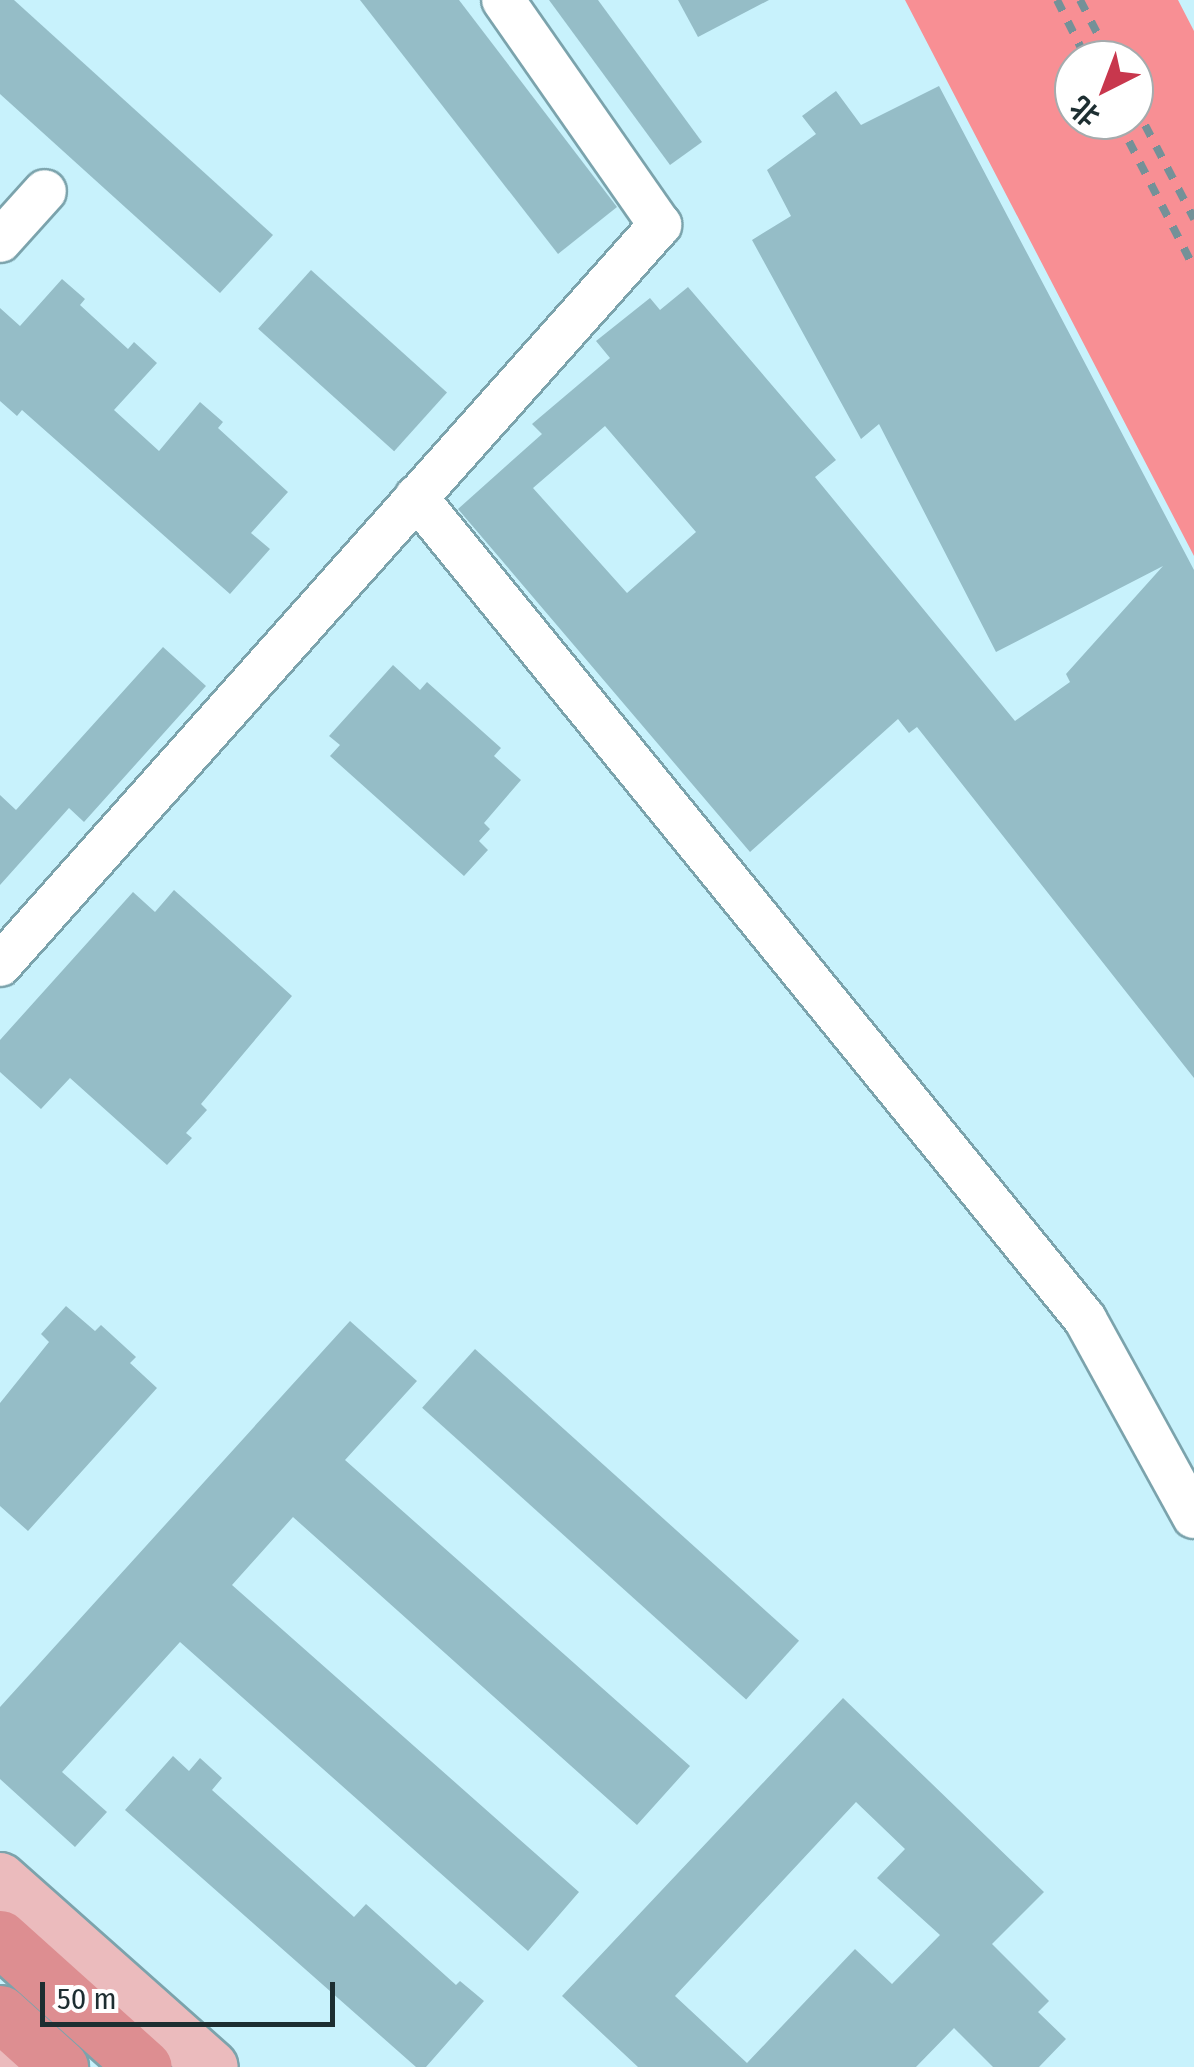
<!DOCTYPE html>
<html>
<head>
<meta charset="utf-8">
<style>
  body { margin:0 }
  #map { position:relative; width:1194px; height:2067px; overflow:hidden; background:#c8f2fc; font-family:"Fira Sans Condensed","Noto Sans SC",sans-serif }
  div>[style] { position:absolute }
  .forest>* { inset:0; background:#f88f94 }
  .building>* { inset:0; background:#95bdc7; transform-origin:0 0 }
  .roads { filter:drop-shadow(2px 0 #7ba3ac) drop-shadow(-2px 0 #7ba3ac) drop-shadow(0 2px #7ba3ac) drop-shadow(0 -2px #7ba3ac) }
  .minor>* { height:42px; margin:-21px; padding:0 21px; transform-origin:21px; border-radius:21px; background:#fff }
  .major>* { height:52px; margin:-26px; padding:0 26px; transform-origin:26px; border-radius:26px; background:#ebbbbd }
  .highway>* { height:55px; margin:-27.5px; padding:0 27.5px; transform-origin:27.5px; border-radius:27.5px; background:#dd8e91 }
  .rail>* { height:8px; margin-top:-4px; transform-origin:0; background:repeating-linear-gradient(90deg,#749198 0 12px,transparent 0 24px) }
  span { translate:-50% -50%; white-space:nowrap; text-align:center; line-height:1.15; -webkit-text-stroke:8px #fff; paint-order:stroke }
  .north { position:absolute; left:1054px; top:40px; width:100px; height:100px; box-sizing:border-box; background:#fff; border:2px solid #a5abad; border-radius:50%; rotate:222deg; font-size:28px; font-weight:700; line-height:40px; text-align:center; color:#1d2e31 }
  .north::after { content:''; display:block; margin:auto; width:35px; height:45px; background:#c8374d; clip-path:polygon(50% 0,100% 100%,50% 72%,0 100%) }
  .scale { position:absolute; left:40px; top:1982px; width:295px; height:45px; box-sizing:border-box; border:5px solid #1d2e31; border-top:0; padding-left:12px; font-size:30px; line-height:35px; white-space:nowrap; color:#1d2e31; -webkit-text-stroke:8px #fff; paint-order:stroke }
</style>
</head>
<body>
<div id="map">
  <div class="forest">
    <i style="clip-path:polygon(evenodd,905px 0,1178px 0,1194px 31px,1194px 556px,905px 0,1074px 60px,1134px 60px,1134px 120px,1074px 120px,1074px 60px)"></i>
  </div>
  <div class="building">
    <i style="clip-path:polygon(0 0,14px 0,273px 235px,220px 293px,0 94px)"></i>
    <i style="clip-path:polygon(360px 0,459px 0,617px 207px,558px 254px)"></i>
    <i style="clip-path:polygon(549px 0,598px 0,702px 142px,670px 165px)"></i>
    <i style="clip-path:polygon(678px 0,769px 0,698px 37px)"></i>
    <i style="clip-path:polygon(evenodd,939px 86px,1194px 570px,1194px 1078px,917px 727px,909px 733px,898px 719px,750px 852px,458px 509px,542px 434px,532px 424px,610px 358px,596px 341px,650px 298px,660px 310px,688px 287px,836px 460px,815px 477px,1015px 721px,1070px 682px,1066px 674px,1163px 566px,996px 652px,879px 424px,861px 439px,752px 240px,791px 216px,767px 170px,816px 134px,802px 116px,836px 91px,861px 125px,939px 86px,605px 426px,696px 532px,627px 593px,533px 488px,605px 426px)"></i>
    <i style="left:311px;top:270px;width:183px;height:79px;rotate:42deg"></i>
    <i style="clip-path:polygon(62px 279px,85px 299px,80px 305px,128px 349px,134px 342px,157px 363px,114px 410px,159px 451px,200px 402px,223px 422px,218px 428px,288px 492px,251px 533px,270px 549px,230px 594px,22px 410px,17px 416px,0 401px,0 308px,20px 326px)"></i>
    <i style="clip-path:polygon(163px 647px,206px 686px,84px 822px,69px 808px,0 885px,0 795px,16px 810px)"></i>
    <i style="clip-path:polygon(393px 665px,420px 690px,427px 682px,501px 748px,494px 756px,521px 780px,484px 823px,490px 829px,479px 841px,488px 850px,464px 876px,330px 756px,340px 745px,329px 736px)"></i>
    <i style="clip-path:polygon(174px 890px,292px 996px,201px 1104px,207px 1110px,186px 1133px,192px 1138px,167px 1165px,70px 1078px,41px 1109px,0 1072px,0 1040px,133px 892px,155px 912px)"></i>
    <i style="clip-path:polygon(66px 1306px,95px 1331px,101px 1325px,136px 1357px,130px 1363px,157px 1388px,28px 1531px,0 1506px,0 1403px,49px 1342px,41px 1334px)"></i>
    <i style="clip-path:polygon(350px 1321px,417px 1381px,345px 1460px,690px 1766px,637px 1825px,293px 1517px,232px 1585px,579px 1892px,528px 1951px,180px 1642px,62px 1772px,107px 1812px,75px 1847px,0 1779px,0 1707px)"></i>
    <i style="left:475px;top:1349px;width:436px;height:79px;rotate:42deg"></i>
    <i style="clip-path:polygon(evenodd,843px 1698px,1044px 1892px,992px 1944px,1049px 2001px,1038px 2012px,1066px 2039px,1039px 2067px,993px 2067px,954px 2028px,916px 2067px,638px 2067px,562px 1996px,843px 1698px,856px 1802px,905px 1849px,877px 1878px,940px 1935px,892px 1984px,855px 1949px,747px 2063px,675px 1996px,856px 1802px)"></i>
    <i style="clip-path:polygon(173px 1756px,189px 1771px,200px 1758px,222px 1778px,212px 1790px,354px 1917px,366px 1904px,456px 1985px,460px 1981px,484px 2001px,426px 2067px,416px 2067px,125px 1810px)"></i>
  </div>
  <div class="roads">
    <div class="minor">
      <i style="left:0;top:241px;width:67px;rotate:-48deg"></i>
      <i style="left:416px;top:497px;width:1060px;rotate:50.86deg"></i>
      <i style="left:1085px;top:1319px;width:226px;rotate:61.2deg"></i>
      <i style="left:0;top:965px;width:992px;rotate:-48.27deg"></i>
      <i style="left:660px;top:225px;width:274px;rotate:-124.9deg"></i>
    </div>
    <div class="major">
      <i style="left:0;top:1879px;width:283px;rotate:41.6deg"></i>
      <i style="left:0;top:2050px;width:25px;rotate:42deg"></i>
    </div>
    <div class="highway">
      <i style="left:0;top:1938px;width:193px;rotate:41.9deg"></i>
      <i style="left:0;top:2013px;width:81px;rotate:42deg"></i>
    </div>
  </div>
  <div class="rail">
    <i style="left:1057px;top:0;width:67px;rotate:63.4deg"></i>
    <i style="left:1080px;top:0;width:68px;rotate:62.7deg"></i>
    <i style="left:1134px;top:104px;width:130px;rotate:62.4deg"></i>
    <i style="left:1118px;top:120px;width:166px;rotate:62.8deg"></i>
  </div>
  <div class="north">北</div>
  <div class="scale">50 m</div>
</div>
</body>
</html>
